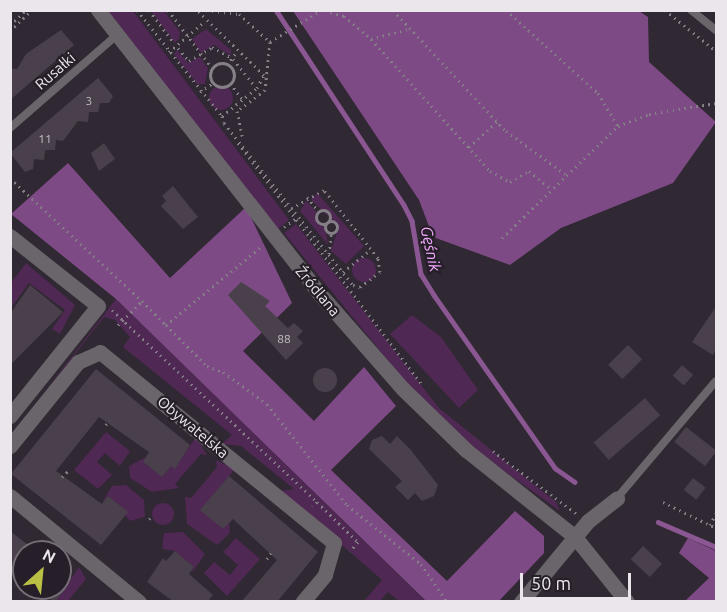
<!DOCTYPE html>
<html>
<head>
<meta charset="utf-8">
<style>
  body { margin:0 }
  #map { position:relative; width:727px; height:612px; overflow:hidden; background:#302832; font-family:Ubuntu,sans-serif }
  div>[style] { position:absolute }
  .green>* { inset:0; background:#4f2854 }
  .round { border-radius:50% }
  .forest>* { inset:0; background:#7d4a85 }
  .stream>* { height:4.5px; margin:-2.25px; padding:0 2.25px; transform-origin:2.25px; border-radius:2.25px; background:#8b5793 }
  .building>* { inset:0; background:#49404b; transform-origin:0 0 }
  .path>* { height:3px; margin-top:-1.5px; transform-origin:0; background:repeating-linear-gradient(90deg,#857f87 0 1.5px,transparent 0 6px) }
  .path>.ring { margin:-1.5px; padding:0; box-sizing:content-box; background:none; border:3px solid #857f87; border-radius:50% }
  .service>* { height:8px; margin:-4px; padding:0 4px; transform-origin:4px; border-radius:4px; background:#6a656a }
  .minor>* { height:15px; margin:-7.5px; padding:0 7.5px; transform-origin:7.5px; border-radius:7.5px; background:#6a656a }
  span { translate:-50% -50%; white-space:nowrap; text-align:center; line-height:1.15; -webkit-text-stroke:4.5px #261e28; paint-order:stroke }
  .number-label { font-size:12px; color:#c2bcc4 }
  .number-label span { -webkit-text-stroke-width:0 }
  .street-label { font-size:15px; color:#ebe6ec }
  .water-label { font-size:16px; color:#f3aafe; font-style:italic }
  .frame { position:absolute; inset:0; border:12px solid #ebe6ec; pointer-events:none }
  .north { position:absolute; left:12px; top:540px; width:60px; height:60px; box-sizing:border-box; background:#261e28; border:2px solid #756e76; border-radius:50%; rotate:27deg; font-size:16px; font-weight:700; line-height:24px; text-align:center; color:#ebe6ec }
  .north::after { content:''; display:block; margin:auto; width:21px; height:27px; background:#bac045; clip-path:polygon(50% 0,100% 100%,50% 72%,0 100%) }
  .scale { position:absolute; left:520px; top:573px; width:111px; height:27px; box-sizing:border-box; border:3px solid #ebe6ec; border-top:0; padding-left:8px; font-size:18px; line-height:21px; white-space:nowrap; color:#ebe6ec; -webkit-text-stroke:4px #261e28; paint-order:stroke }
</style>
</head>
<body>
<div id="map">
  <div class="green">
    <i style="clip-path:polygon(105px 11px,133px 11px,289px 220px,277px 230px)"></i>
    <i style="clip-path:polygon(151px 11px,164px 11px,180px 32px,179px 39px,175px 43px)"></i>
    <i style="clip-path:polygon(206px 29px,231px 50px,231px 56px,214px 45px,201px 53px,192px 39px)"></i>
    <i style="clip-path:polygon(177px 50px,188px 63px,200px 57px,208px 68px,205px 84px,197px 84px,174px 54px)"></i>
    <i class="round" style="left:209px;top:86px;width:24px;height:24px"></i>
    <i style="clip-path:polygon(317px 193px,364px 246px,346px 264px,331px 251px,339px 226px,311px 200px)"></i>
    <i style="clip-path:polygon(306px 201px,316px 211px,316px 221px,325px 225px,328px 245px,300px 211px)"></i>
    <i style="clip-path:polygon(296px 224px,439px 408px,556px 502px,560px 511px,475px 450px,408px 385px,284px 233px)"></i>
    <i class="round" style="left:352px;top:258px;width:24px;height:24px"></i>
    <i style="clip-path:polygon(26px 263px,75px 305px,60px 334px,52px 329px,65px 310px,29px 283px,11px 308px,11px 283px)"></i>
    <i style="clip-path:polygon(116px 299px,402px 578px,425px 601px,399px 601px,388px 592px,380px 601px,364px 601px,382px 580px,280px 491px,294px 489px,241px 446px,222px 444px,232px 435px,123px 347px,130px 337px,115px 320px,104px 317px,11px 436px)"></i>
    <i style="clip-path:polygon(412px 315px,441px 337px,478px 390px,459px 408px,390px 334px)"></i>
    <i style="clip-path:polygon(106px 432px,130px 451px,120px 466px,105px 453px,97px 462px,112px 475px,98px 489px,74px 470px)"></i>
    <i style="clip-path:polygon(196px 437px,207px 455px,201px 454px,175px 484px,179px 488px,152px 492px,130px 478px,129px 466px,148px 456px,143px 462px,162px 477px,171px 466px,175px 468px)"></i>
    <i style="clip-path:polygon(216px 460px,235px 469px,201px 510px,223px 529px,229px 522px,230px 533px,217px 545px,187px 524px,185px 497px,191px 498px,217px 467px)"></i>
    <i style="clip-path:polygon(126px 485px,144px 500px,145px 517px,130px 521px,109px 496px,102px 503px,112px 486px)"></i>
    <i class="round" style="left:152px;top:503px;width:22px;height:22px"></i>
    <i style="clip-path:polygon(183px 532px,205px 554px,192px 573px,194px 567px,175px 551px,162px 549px,164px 533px)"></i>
    <i style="clip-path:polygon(236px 538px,260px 559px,227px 596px,204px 573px,214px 562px,230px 575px,238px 565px,223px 552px)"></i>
    <i style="clip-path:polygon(79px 567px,86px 579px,68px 601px,55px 602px)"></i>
  </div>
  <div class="forest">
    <i style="clip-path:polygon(293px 11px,639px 11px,648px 17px,649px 62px,716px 122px,673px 183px,561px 228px,510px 265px,433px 237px,419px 200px)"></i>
    <i style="clip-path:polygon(68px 163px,170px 278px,246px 207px,292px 303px,243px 351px,314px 421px,364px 367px,396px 406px,331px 470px,447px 581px,515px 511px,544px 536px,544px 553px,499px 601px,426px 601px,116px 299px,11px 214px)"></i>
    <i style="clip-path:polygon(688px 538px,716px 551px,716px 601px,685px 601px,709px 578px,679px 553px)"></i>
  </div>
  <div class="stream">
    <i style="left:276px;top:10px;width:233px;rotate:56.7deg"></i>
    <i style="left:404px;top:205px;width:18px;rotate:63deg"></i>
    <i style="left:412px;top:221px;width:54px;rotate:80.4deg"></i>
    <i style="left:421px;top:274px;width:25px;rotate:58deg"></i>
    <i style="left:434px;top:295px;width:211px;rotate:55deg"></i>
    <i style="left:555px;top:468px;width:24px;rotate:35deg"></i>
    <i style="left:658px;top:522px;width:63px;rotate:23.3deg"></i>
  </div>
  <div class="building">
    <i style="clip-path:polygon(61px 30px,74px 45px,10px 100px,10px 69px,17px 69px,26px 54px)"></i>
    <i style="clip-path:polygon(98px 78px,113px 96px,109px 103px,100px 103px,98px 112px,89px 112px,88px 122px,78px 121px,63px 141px,56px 140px,55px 150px,45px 150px,44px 160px,34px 159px,33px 169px,25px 172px,10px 153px)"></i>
    <i style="clip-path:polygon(104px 143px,115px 159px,99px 171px,91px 153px)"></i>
    <i style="clip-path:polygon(173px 186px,198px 217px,183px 229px,161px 206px,166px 201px,162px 196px)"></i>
    <i style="clip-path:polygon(241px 282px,270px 301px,265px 306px,288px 328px,294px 323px,303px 331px,297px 337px,303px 343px,286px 360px,228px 295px)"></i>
    <i style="clip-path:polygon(30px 285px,63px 312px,10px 365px,10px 314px)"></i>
    <i style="clip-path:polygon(717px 305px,717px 348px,713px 355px,692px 342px)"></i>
    <i style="left:628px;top:345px;width:20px;height:28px;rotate:45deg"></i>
    <i style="left:682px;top:365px;width:15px;height:14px;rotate:42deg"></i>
    <i class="round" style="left:313px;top:368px;width:24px;height:24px"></i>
    <i style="clip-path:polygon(96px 369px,190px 445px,175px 469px,171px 466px,162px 477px,143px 462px,149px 452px,99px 417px,56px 471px,102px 504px,108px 496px,128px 512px,101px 545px,11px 474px)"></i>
    <i style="left:645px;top:398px;width:23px;height:68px;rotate:49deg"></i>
    <i style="left:686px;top:427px;width:39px;height:19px;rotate:38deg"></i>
    <i style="clip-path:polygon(382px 436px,390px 444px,397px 436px,410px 449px,438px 485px,434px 496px,422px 501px,415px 493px,408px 500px,395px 487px,402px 481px,369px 449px,372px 440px)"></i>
    <i style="clip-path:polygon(229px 476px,318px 552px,277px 602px,241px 602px,277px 560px,233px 519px,223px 529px,200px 510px)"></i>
    <i style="left:693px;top:478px;width:16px;height:15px;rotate:38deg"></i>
    <i style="clip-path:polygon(10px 531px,37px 552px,24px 552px,24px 581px,10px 570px)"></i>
    <i style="left:643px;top:546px;width:26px;height:18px;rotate:43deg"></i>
    <i style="clip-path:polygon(175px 551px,194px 567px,189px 574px,213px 595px,207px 602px,174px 602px,147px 582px,163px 558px,166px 561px)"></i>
    <i style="clip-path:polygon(33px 588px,66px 588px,55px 602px)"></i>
  </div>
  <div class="path">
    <i style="left:137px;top:10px;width:136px;rotate:51.3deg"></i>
    <i style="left:222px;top:116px;width:45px;rotate:-38.7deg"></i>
    <i style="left:257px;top:88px;width:15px;rotate:-62deg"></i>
    <i style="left:264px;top:75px;width:93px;rotate:-135.9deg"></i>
    <i style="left:149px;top:10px;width:41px;rotate:52.9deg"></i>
    <i style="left:168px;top:10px;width:73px;rotate:52.8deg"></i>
    <i style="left:206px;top:10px;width:33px;rotate:7deg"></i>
    <i style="left:239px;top:14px;width:42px;rotate:42.1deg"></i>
    <i style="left:270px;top:42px;width:48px;rotate:95.9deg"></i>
    <i style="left:265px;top:90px;width:35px;rotate:143deg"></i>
    <i style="left:237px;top:111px;width:29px;rotate:78deg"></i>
    <i style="left:325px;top:10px;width:20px;rotate:18deg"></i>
    <i style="left:344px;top:16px;width:35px;rotate:40deg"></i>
    <i style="left:371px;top:39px;width:178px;rotate:48deg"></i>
    <i style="left:490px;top:171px;width:23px;rotate:29deg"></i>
    <i style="left:510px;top:182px;width:22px;rotate:-30deg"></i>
    <i style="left:529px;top:171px;width:28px;rotate:39deg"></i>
    <i style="left:393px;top:10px;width:166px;rotate:47deg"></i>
    <i style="left:506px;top:131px;width:73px;rotate:36.1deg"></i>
    <i style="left:506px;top:10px;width:124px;rotate:42.1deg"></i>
    <i style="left:598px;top:93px;width:39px;rotate:59deg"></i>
    <i style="left:665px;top:10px;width:65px;rotate:38.8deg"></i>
    <i style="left:10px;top:25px;width:22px;rotate:-43deg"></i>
    <i style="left:10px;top:31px;width:30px;rotate:-44deg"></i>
    <i style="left:371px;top:39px;width:39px;rotate:-15deg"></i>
    <i style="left:270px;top:42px;width:60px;rotate:-32.1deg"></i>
    <i style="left:178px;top:48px;width:17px;rotate:50deg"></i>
    <i style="left:189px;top:61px;width:27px;rotate:-31deg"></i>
    <i style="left:212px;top:47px;width:21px;rotate:29deg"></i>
    <i style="left:169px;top:52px;width:48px;rotate:-40.7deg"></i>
    <i style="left:233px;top:59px;width:35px;rotate:51deg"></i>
    <i class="ring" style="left:210px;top:63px;width:21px;height:21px"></i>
    <i style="left:227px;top:65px;width:17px;rotate:-54deg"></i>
    <i style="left:230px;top:83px;width:21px;rotate:53deg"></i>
    <i style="left:200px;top:92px;width:16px;rotate:-35deg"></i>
    <i style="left:222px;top:116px;width:7px;rotate:74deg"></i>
    <i style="left:224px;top:123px;width:207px;rotate:51.5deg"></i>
    <i style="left:353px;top:285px;width:7px;rotate:16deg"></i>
    <i style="left:360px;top:287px;width:25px;rotate:-37deg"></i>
    <i style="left:380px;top:272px;width:14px;rotate:-98deg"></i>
    <i style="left:378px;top:258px;width:87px;rotate:-128.5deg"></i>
    <i style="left:324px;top:190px;width:37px;rotate:151deg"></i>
    <i style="left:238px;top:143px;width:302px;rotate:52.7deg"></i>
    <i style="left:469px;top:147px;width:39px;rotate:-42deg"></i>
    <i style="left:10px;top:178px;width:180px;rotate:43deg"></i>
    <i style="left:307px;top:197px;width:19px;rotate:51deg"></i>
    <i class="ring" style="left:316px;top:210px;width:11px;height:11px"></i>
    <i class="ring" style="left:325px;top:221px;width:9px;height:9px"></i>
    <i style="left:284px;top:227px;width:14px;rotate:-36deg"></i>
    <i style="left:502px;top:238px;width:161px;rotate:-44deg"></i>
    <i style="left:618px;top:126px;width:33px;rotate:-21deg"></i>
    <i style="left:649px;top:114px;width:68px;rotate:-9.3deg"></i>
    <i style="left:329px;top:254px;width:20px;rotate:-84deg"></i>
    <i style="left:343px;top:272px;width:36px;rotate:-39deg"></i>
    <i style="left:112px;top:310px;width:281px;rotate:43.1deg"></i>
    <i style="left:317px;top:502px;width:6px;rotate:141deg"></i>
    <i style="left:118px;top:325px;width:34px;rotate:-45deg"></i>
    <i style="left:142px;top:301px;width:34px;rotate:45deg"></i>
    <i style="left:166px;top:325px;width:126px;rotate:-39.5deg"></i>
    <i style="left:166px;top:325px;width:58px;rotate:45deg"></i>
    <i style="left:207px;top:366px;width:17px;rotate:21deg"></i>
    <i style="left:223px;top:372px;width:54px;rotate:36deg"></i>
    <i style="left:267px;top:404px;width:129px;rotate:51.6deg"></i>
    <i style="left:347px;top:505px;width:95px;rotate:38.6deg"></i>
    <i style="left:421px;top:564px;width:46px;rotate:55.6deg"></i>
    <i style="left:106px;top:425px;width:6px;rotate:-59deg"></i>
    <i style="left:493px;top:451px;width:105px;rotate:36.9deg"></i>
    <i style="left:62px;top:477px;width:8px;rotate:-45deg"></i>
    <i style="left:317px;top:502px;width:57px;rotate:44.3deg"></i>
    <i style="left:358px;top:542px;width:12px;rotate:132deg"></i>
    <i style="left:663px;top:502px;width:59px;rotate:26.1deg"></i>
    <i style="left:149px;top:519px;width:4px;rotate:-34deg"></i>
    <i style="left:710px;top:525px;width:13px;rotate:-63deg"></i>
    <i style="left:267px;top:559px;width:7px;rotate:-56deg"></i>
  </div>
  <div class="service">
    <i style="left:691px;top:10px;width:32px;rotate:39deg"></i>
    <i style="left:10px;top:128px;width:142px;rotate:-41deg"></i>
    <i style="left:617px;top:498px;width:153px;rotate:-49.8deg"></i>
  </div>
  <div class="minor">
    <i style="left:98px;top:10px;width:358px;rotate:52deg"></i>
    <i style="left:318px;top:292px;width:129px;rotate:48.8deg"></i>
    <i style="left:403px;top:389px;width:88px;rotate:44.1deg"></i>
    <i style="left:466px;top:450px;width:139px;rotate:38.6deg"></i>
    <i style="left:575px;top:537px;width:83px;rotate:51.3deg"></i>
    <i style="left:10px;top:236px;width:112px;rotate:38.5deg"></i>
    <i style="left:98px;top:306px;width:141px;rotate:128.7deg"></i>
    <i style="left:10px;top:446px;width:108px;rotate:-51deg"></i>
    <i style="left:78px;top:362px;width:24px;rotate:-24deg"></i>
    <i style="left:100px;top:352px;width:302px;rotate:39.2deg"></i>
    <i style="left:334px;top:543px;width:33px;rotate:106deg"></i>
    <i style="left:325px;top:575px;width:35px;rotate:130deg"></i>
    <i style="left:10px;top:496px;width:167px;rotate:39.4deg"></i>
    <i style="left:521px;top:602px;width:105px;rotate:-50.4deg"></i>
    <i style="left:588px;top:521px;width:37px;rotate:-38deg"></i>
  </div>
  <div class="number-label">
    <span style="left:89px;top:101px">3</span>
    <span style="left:45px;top:139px">11</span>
    <span style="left:284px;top:339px">88</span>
  </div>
  <div class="street-label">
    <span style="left:55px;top:71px;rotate:-41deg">Rusałki</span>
    <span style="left:318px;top:291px;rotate:50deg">Źródlana</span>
    <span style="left:193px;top:427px;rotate:40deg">Obywatelska</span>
  </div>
  <div class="water-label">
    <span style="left:431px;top:249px;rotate:78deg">Gęśnik</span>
  </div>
  <div class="frame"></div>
  <div class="north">N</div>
  <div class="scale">50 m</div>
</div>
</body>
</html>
